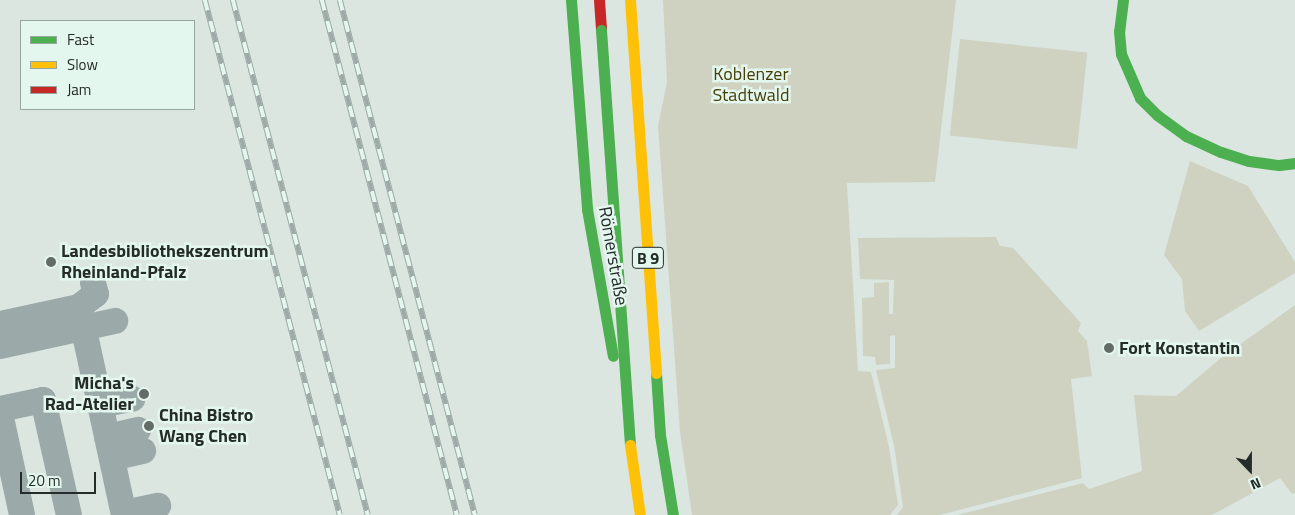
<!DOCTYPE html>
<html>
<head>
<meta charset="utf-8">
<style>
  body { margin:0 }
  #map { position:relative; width:1295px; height:515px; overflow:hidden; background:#dbe6e1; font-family:"Titillium Web",sans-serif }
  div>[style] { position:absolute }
  .green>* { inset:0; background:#cfd2c1; transform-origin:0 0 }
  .street>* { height:26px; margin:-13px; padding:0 13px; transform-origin:13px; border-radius:13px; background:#9baaa9 }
  .fast>* { height:11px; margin:-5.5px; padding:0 5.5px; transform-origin:5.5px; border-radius:5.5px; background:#4caf50 }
  .slow>* { height:11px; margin:-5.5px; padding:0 5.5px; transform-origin:5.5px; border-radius:5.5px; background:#ffc107 }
  .jam>* { height:11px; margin:-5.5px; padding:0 5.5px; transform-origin:5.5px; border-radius:5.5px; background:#c62828 }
  .rail>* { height:5.5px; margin-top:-2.75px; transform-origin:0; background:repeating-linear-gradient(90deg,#e4f7ee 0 11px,#9eaaa7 0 22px); box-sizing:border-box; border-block:1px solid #9eaaa7 }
  .fast-bridge>* { height:11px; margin:-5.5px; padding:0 5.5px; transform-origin:5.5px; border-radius:5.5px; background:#4caf50 }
  .slow-bridge>* { height:11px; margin:-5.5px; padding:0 5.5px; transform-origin:5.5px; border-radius:5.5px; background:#ffc107 }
  .dots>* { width:14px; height:14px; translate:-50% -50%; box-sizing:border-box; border:2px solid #e4f7ee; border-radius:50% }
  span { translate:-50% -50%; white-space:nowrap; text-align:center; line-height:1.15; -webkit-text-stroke:5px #e4f7ee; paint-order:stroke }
  .shield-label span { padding:1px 4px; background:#e4f7ee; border:1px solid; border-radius:4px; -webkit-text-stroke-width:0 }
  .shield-label { font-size:16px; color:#242b28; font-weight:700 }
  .park-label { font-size:18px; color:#463d07 }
  .poi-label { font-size:18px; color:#242b28; font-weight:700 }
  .left { translate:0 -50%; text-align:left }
  .right { translate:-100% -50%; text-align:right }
  .street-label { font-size:18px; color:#242b28 }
  .legend { position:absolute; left:20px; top:20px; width:175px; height:90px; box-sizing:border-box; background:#e4f7ee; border:1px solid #97a59f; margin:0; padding:6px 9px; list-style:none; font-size:15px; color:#242b28 }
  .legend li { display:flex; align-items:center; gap:10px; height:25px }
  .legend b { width:25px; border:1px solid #97a59f }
  .north { position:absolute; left:1225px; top:445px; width:50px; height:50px; -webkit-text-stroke:4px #e4f7ee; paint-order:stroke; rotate:158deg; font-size:14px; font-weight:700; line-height:20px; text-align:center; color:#242b28 }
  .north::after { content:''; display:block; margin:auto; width:18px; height:22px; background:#242b28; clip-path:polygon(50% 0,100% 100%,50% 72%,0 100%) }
  .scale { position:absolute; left:20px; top:472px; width:76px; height:22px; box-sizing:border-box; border:2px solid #242b28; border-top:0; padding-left:6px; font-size:15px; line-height:18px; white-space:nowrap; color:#242b28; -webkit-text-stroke:4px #e4f7ee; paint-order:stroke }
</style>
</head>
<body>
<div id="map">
  <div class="green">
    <i style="clip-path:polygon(663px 0,956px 0,935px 182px,847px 183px,858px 371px,871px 372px,889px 447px,898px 505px,890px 515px,692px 515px,680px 432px,658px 126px,667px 82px)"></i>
    <i style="left:960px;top:39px;width:128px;height:97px;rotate:6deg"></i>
    <i style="clip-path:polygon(1190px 161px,1248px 186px,1295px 262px,1295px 273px,1199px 331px,1185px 311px,1182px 279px,1164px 255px)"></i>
    <i style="clip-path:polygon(996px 237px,1000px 246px,1013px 248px,1081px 323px,1078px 331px,1087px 341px,1092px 376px,1071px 379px,1082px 478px,940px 515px,897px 515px,903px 507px,894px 446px,876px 370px,895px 368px,895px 335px,890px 336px,890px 364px,876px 365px,875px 357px,863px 356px,862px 298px,874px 297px,874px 283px,889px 282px,889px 314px,893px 314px,894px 280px,860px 279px,858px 238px)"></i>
    <i style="clip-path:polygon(1295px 305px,1295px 493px,1292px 494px,1280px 478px,1212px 515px,957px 515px,1083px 483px,1089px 489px,1142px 471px,1134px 395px,1176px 396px,1221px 358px)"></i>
  </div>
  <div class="street">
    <i style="left:93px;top:283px;width:11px;rotate:75deg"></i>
    <i style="left:96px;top:294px;width:21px;rotate:143deg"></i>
    <i style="left:79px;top:307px;width:213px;rotate:77.8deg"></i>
    <i style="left:0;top:324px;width:81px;rotate:-12.1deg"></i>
    <i style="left:0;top:346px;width:118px;rotate:-12.3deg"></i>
    <i style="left:100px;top:405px;width:33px;rotate:-11deg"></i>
    <i style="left:0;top:409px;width:44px;rotate:-11.8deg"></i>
    <i style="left:43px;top:400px;width:118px;rotate:77.3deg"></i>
    <i style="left:0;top:413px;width:104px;rotate:77.8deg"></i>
    <i style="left:107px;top:437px;width:32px;rotate:-13deg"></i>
    <i style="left:112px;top:458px;width:32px;rotate:-13deg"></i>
    <i style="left:124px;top:513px;width:35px;rotate:-12deg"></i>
  </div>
  <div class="fast">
    <i style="left:571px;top:0;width:210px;rotate:85.6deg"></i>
    <i style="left:587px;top:209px;width:149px;rotate:80deg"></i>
    <i style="left:1123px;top:0;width:31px;rotate:97deg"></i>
    <i style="left:1119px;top:31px;width:23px;rotate:85deg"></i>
    <i style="left:1121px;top:54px;width:48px;rotate:66.6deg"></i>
    <i style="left:1140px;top:98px;width:24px;rotate:45deg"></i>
    <i style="left:1157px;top:115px;width:36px;rotate:36deg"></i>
    <i style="left:1186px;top:136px;width:38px;rotate:25deg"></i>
    <i style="left:1221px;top:152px;width:29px;rotate:18deg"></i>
    <i style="left:1249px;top:161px;width:30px;rotate:8deg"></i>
    <i style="left:1279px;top:165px;width:16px;rotate:-7deg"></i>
    <i style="left:656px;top:373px;width:62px;rotate:86.3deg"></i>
    <i style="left:660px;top:435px;width:81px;rotate:80.8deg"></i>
  </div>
  <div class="slow">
    <i style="left:630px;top:0;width:374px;rotate:86deg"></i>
  </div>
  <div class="jam">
    <i style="left:599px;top:0;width:30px;rotate:86deg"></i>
  </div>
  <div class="rail">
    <i style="left:205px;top:0;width:532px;rotate:75.31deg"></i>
    <i style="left:233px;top:0;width:532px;rotate:75.31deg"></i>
    <i style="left:322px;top:0;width:532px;rotate:75.31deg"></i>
    <i style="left:340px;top:0;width:532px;rotate:75.31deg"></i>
  </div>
  <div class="fast-bridge">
    <i style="left:601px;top:30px;width:416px;rotate:86deg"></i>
  </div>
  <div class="slow-bridge">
    <i style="left:630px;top:445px;width:71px;rotate:81.9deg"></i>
  </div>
  <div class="dots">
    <i style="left:51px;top:262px;background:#646c69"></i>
    <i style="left:1109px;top:348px;background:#646c69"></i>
    <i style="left:144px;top:394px;background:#646c69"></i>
    <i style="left:149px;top:426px;background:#646c69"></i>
  </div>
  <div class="shield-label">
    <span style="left:648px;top:258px">B 9</span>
  </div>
  <div class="park-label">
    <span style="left:751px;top:85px">Koblenzer<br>Stadtwald</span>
  </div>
  <div class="poi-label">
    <span class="left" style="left:61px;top:262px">Landesbibliothekszentrum<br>Rheinland-Pfalz</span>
    <span class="left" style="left:1119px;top:348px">Fort Konstantin</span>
    <span class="right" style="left:134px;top:394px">Micha's<br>Rad-Atelier</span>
    <span class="left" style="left:159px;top:426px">China Bistro<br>Wang Chen</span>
  </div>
  <div class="street-label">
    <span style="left:613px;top:256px;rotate:80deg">Römerstraße</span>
  </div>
  <ul class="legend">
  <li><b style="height:6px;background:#4caf50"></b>Fast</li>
  <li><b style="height:6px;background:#ffc107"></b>Slow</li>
  <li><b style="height:6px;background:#c62828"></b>Jam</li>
  </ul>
  <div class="north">N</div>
  <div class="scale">20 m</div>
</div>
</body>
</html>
